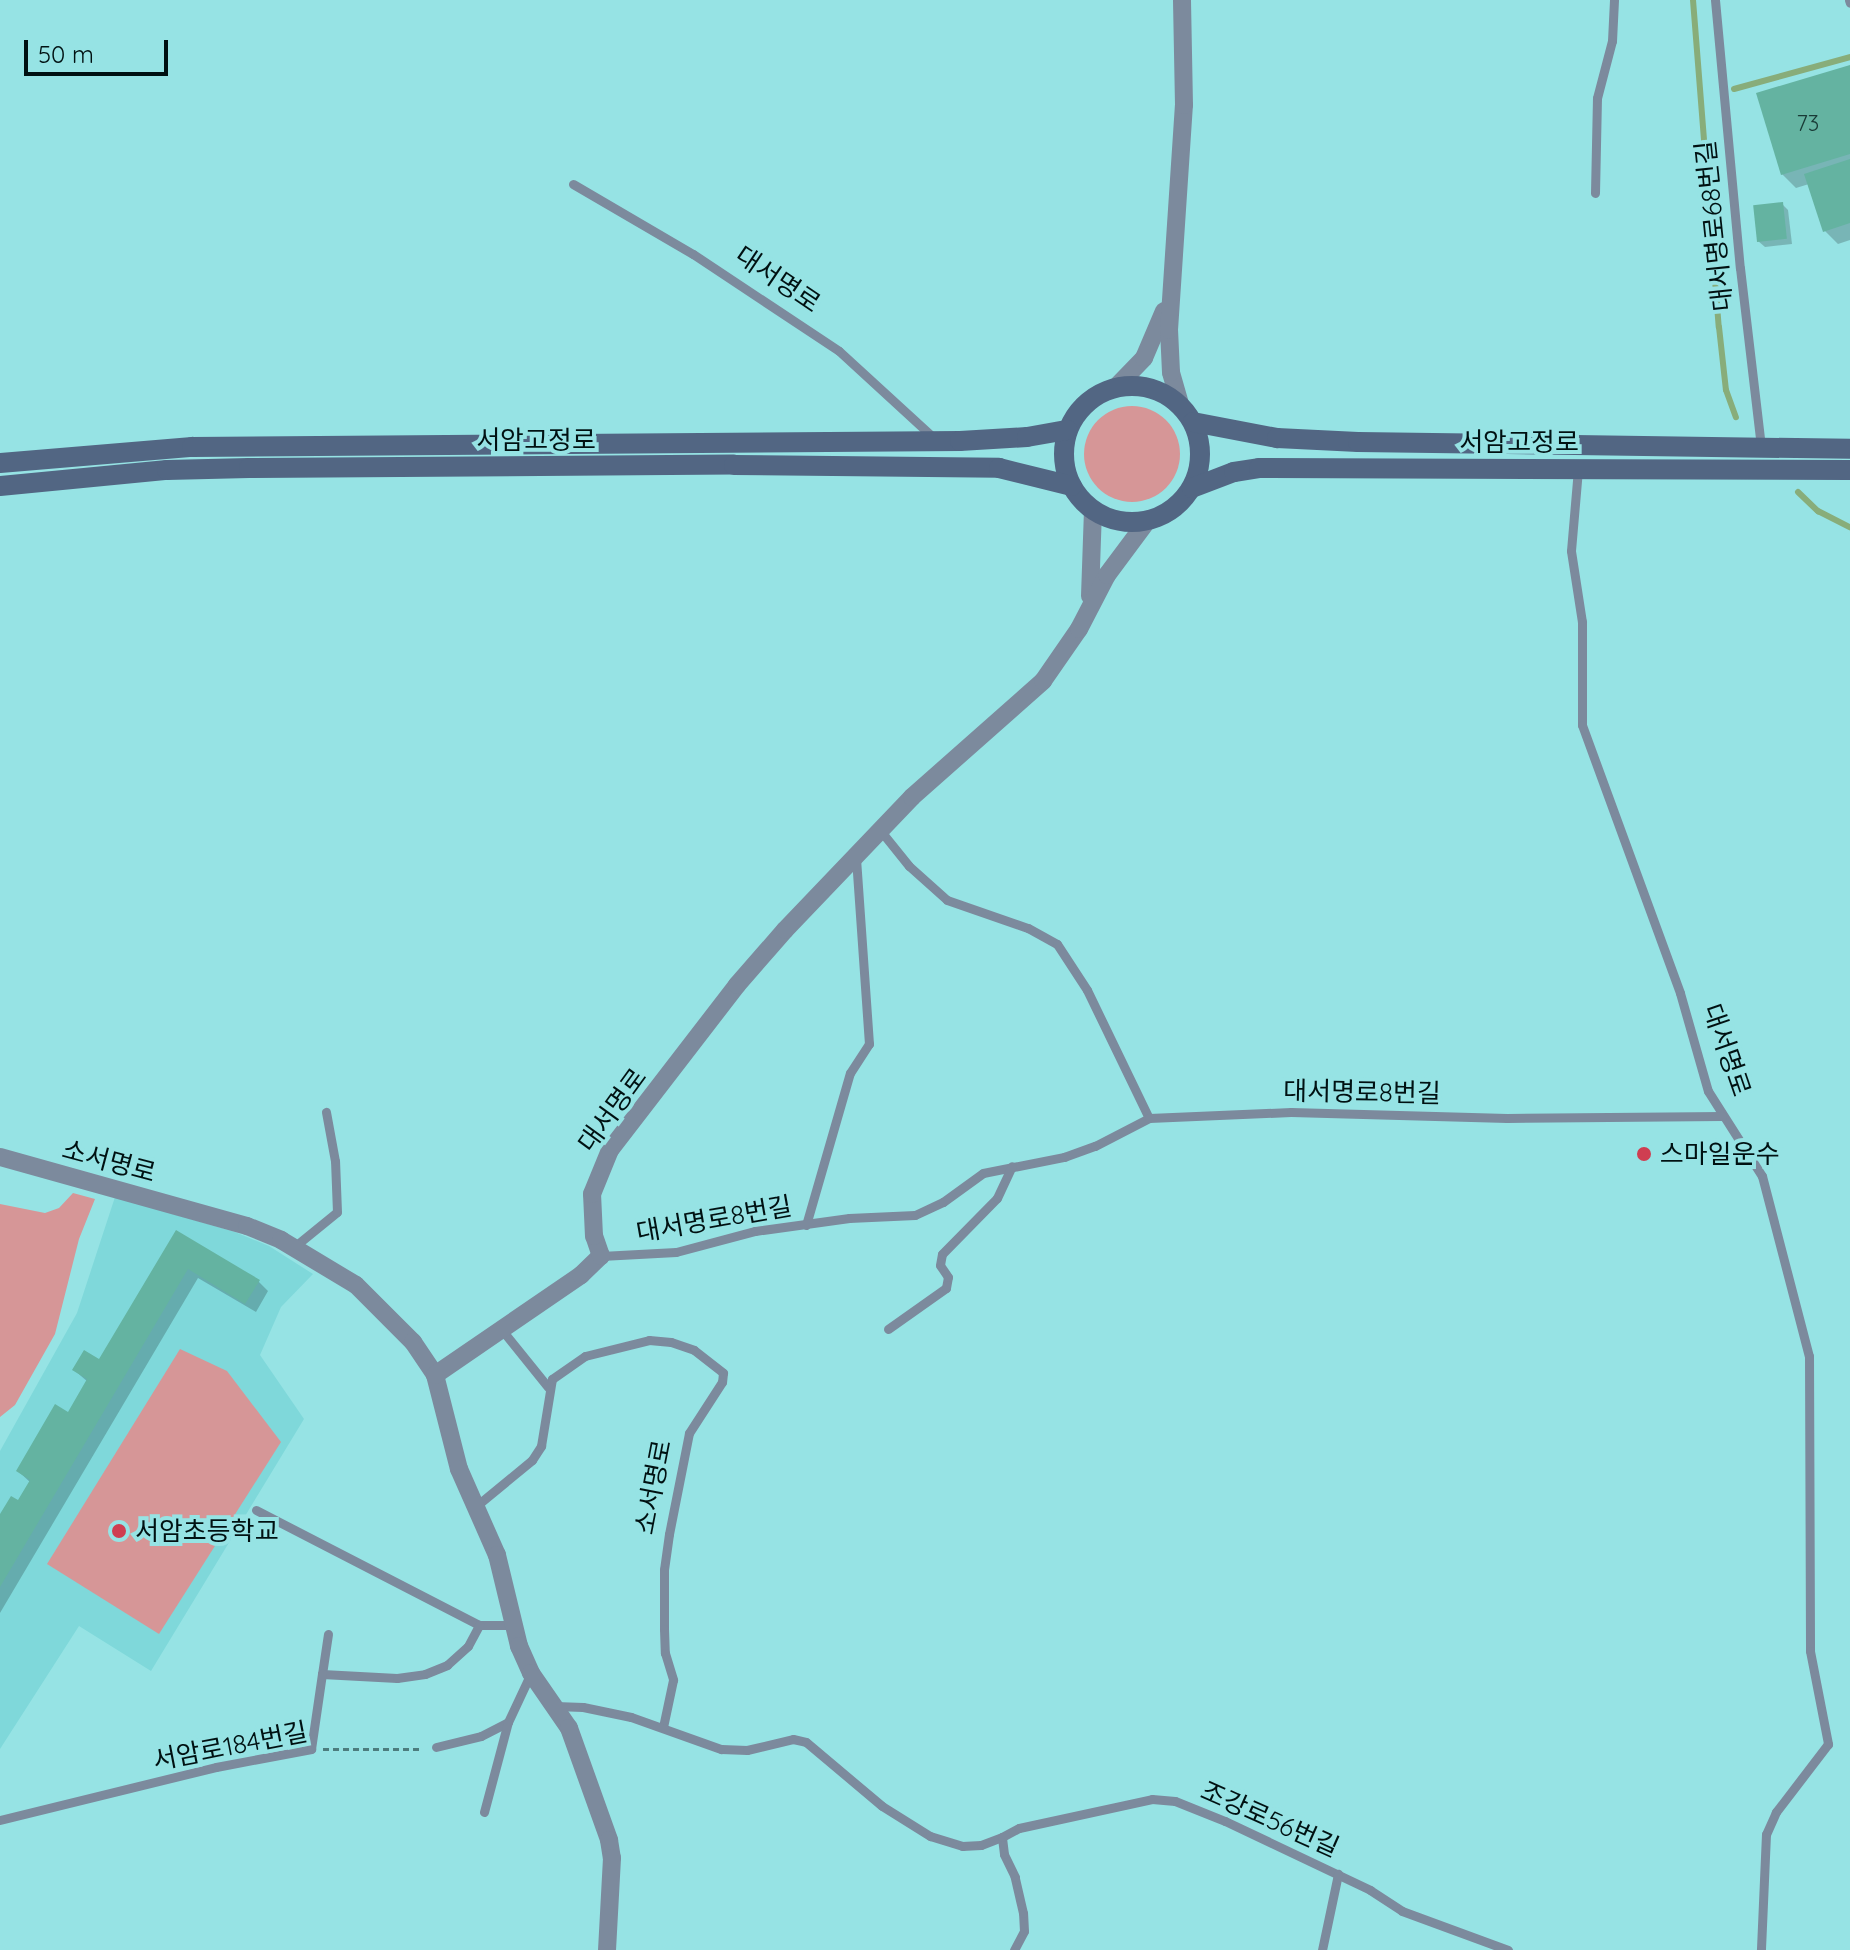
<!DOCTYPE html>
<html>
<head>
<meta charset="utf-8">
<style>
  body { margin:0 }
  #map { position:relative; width:1850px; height:1950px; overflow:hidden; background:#96e3e4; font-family:Quicksand,"Noto Sans KR",sans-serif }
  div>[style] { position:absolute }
  .built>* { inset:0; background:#7fd8da }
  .green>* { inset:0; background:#d69697 }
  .round { border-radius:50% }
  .shadow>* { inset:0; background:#0003 }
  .stream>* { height:6px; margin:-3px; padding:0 3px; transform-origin:3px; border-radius:3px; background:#88ad7a }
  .building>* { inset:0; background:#64b3a1; transform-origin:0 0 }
  .path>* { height:3px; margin-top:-1.5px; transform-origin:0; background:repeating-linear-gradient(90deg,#4d7d7e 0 6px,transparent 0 10px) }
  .lane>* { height:9px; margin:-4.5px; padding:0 4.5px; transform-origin:4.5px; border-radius:4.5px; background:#7c8a9d }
  .street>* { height:18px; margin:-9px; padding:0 9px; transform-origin:9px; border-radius:9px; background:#7c8a9d }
  .secondary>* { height:20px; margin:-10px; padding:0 10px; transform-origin:10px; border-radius:10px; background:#526683 }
  .secondary>.ring { margin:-10px; padding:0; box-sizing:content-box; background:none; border:20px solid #526683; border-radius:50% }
  .dots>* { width:22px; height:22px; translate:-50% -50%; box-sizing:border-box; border:4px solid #96e3e4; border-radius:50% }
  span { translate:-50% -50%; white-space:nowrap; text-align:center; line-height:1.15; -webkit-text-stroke:8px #96e3e4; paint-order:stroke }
  .number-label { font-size:22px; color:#193a36 }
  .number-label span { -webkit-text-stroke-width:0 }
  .street-label { font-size:26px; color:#001112 }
  .poi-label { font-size:26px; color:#001112 }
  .left { translate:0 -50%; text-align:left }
  .scale { position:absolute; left:24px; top:40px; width:144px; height:36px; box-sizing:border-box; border:4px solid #001112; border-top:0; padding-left:10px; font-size:24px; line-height:28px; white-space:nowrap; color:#001112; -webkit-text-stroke:6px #96e3e4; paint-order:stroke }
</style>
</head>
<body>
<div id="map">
  <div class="built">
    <i style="clip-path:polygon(115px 1197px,235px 1232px,269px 1246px,313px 1274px,281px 1307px,260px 1355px,304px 1419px,151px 1671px,79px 1626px,0 1749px,0 1451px,77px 1313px)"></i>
  </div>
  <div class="green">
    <i class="round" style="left:1084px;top:406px;width:96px;height:96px"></i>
    <i style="clip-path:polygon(73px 1193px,95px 1199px,79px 1239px,55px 1334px,15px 1405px,0 1417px,0 1204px,45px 1213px,59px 1208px)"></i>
    <i style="clip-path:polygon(180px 1349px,227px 1371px,281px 1442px,159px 1634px,47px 1564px)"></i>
  </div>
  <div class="shadow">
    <i style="clip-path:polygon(1850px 67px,1850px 240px,1838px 244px,1825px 231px,1809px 184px,1796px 188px,1782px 174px)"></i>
    <i style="clip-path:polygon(1782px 204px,1788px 210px,1792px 244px,1765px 247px,1758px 241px)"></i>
    <i style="clip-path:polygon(176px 1233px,258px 1281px,268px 1291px,256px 1312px,198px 1278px,0 1613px,0 1518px,19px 1502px,31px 1483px,18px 1471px,69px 1414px,88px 1382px,74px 1370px,100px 1361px)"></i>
  </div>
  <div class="stream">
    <i style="left:1693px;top:0;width:328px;rotate:85.5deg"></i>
    <i style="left:1719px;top:327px;width:63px;rotate:83.7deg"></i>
    <i style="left:1726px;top:390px;width:29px;rotate:70deg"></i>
    <i style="left:1734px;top:89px;width:120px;rotate:-15.4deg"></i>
    <i style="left:1798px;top:492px;width:28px;rotate:44deg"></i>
    <i style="left:1818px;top:511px;width:36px;rotate:27deg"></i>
  </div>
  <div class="building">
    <i style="clip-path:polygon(1850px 65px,1850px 154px,1781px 175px,1756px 93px)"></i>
    <i style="clip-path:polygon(1850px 159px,1850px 223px,1823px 232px,1804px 174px)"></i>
    <i style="left:1783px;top:202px;width:37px;height:30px;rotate:84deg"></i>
    <i style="clip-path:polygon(176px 1230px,260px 1280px,245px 1304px,188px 1269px,0 1587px,0 1514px,11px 1496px,18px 1500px,30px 1480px,16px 1471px,55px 1404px,68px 1412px,87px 1379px,72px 1370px,84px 1350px,99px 1359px)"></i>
  </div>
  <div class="path">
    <i style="left:323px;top:1749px;width:100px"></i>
  </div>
  <div class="lane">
    <i style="left:1715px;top:0;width:269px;rotate:84.7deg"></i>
    <i style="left:1740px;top:268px;width:180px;rotate:83.3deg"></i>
    <i style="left:1849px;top:0;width:3px;rotate:72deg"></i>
    <i style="left:573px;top:184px;width:139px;rotate:30.3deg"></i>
    <i style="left:693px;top:254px;width:175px;rotate:33.6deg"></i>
    <i style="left:839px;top:351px;width:130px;rotate:42.5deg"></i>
    <i style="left:1595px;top:193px;width:95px;rotate:-88.8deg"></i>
    <i style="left:1597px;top:98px;width:59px;rotate:-75.3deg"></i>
    <i style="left:1612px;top:41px;width:41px;rotate:-87.2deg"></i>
    <i style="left:1578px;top:469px;width:82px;rotate:94.9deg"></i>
    <i style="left:1571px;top:551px;width:72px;rotate:81.2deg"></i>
    <i style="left:1582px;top:622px;width:103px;rotate:90deg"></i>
    <i style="left:1582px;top:725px;width:285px;rotate:69.9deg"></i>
    <i style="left:1680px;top:993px;width:102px;rotate:74.1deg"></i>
    <i style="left:1708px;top:1091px;width:101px;rotate:57.6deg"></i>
    <i style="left:1762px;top:1176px;width:186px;rotate:75.4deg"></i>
    <i style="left:1809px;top:1356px;width:295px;rotate:89.8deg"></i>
    <i style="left:1810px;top:1651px;width:95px;rotate:79deg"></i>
    <i style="left:1828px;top:1744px;width:86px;rotate:127.4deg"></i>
    <i style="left:1776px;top:1812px;width:24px;rotate:114deg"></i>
    <i style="left:1766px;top:1834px;width:116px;rotate:92.5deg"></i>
    <i style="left:880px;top:830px;width:46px;rotate:51.1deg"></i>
    <i style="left:909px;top:866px;width:51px;rotate:41.8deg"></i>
    <i style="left:947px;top:900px;width:86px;rotate:19.1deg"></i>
    <i style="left:1028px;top:928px;width:33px;rotate:29deg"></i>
    <i style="left:1057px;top:944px;width:55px;rotate:56.9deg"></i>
    <i style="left:1087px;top:990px;width:142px;rotate:64.2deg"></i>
    <i style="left:806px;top:1225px;width:158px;rotate:-73.9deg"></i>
    <i style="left:850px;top:1073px;width:35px;rotate:-57deg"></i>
    <i style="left:869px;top:1044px;width:188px;rotate:-94deg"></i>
    <i style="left:294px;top:1247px;width:55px;rotate:-39.1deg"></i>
    <i style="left:337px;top:1212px;width:51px;rotate:-92.2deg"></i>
    <i style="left:335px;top:1161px;width:50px;rotate:-100.4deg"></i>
    <i style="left:601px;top:1256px;width:75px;rotate:-3.1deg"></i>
    <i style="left:676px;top:1252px;width:82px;rotate:-14.9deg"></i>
    <i style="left:755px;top:1231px;width:95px;rotate:-7.9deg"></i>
    <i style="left:849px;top:1218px;width:66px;rotate:-2.6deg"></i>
    <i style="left:915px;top:1215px;width:31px;rotate:-25deg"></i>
    <i style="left:943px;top:1202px;width:49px;rotate:-35.9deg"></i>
    <i style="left:983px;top:1173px;width:83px;rotate:-11.2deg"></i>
    <i style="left:1064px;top:1157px;width:33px;rotate:-20deg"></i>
    <i style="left:1095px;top:1146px;width:61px;rotate:-27.4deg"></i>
    <i style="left:1149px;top:1118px;width:142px;rotate:-2.4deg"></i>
    <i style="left:1291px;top:1112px;width:216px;rotate:1.6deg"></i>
    <i style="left:1507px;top:1118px;width:215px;rotate:-0.5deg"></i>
    <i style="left:888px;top:1329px;width:71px;rotate:-35.3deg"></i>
    <i style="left:946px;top:1288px;width:11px;rotate:-80deg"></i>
    <i style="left:948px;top:1277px;width:14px;rotate:-124deg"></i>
    <i style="left:940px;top:1265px;width:11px;rotate:-80deg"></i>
    <i style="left:942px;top:1254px;width:78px;rotate:-45.5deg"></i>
    <i style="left:997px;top:1198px;width:35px;rotate:-65deg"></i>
    <i style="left:502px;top:1330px;width:73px;rotate:51.1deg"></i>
    <i style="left:475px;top:1507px;width:74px;rotate:-39.5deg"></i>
    <i style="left:532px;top:1460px;width:17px;rotate:-57deg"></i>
    <i style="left:541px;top:1446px;width:68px;rotate:-80.7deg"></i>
    <i style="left:552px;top:1379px;width:40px;rotate:-34.9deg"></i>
    <i style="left:585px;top:1356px;width:66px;rotate:-14deg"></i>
    <i style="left:649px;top:1340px;width:22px;rotate:5deg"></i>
    <i style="left:671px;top:1342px;width:24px;rotate:19deg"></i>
    <i style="left:694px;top:1350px;width:37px;rotate:38deg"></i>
    <i style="left:723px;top:1373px;width:9px;rotate:96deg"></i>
    <i style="left:722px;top:1382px;width:61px;rotate:122.9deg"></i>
    <i style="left:689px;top:1433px;width:103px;rotate:101.2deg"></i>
    <i style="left:669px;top:1534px;width:36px;rotate:98deg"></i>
    <i style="left:664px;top:1570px;width:59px;rotate:90deg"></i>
    <i style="left:664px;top:1629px;width:24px;rotate:88deg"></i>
    <i style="left:665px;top:1653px;width:28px;rotate:73deg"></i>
    <i style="left:673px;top:1680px;width:48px;rotate:102deg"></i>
    <i style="left:256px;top:1510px;width:251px;rotate:27.3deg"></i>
    <i style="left:479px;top:1625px;width:33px"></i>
    <i style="left:328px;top:1634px;width:40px;rotate:98.5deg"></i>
    <i style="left:322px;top:1674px;width:75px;rotate:3.1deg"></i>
    <i style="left:397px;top:1678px;width:28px;rotate:-8deg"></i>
    <i style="left:425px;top:1674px;width:24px;rotate:-22deg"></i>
    <i style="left:447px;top:1665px;width:28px;rotate:-42deg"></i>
    <i style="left:468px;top:1646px;width:24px;rotate:-62deg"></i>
    <i style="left:555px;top:1706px;width:28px;rotate:2deg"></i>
    <i style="left:583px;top:1707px;width:49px;rotate:11.8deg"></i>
    <i style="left:631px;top:1717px;width:96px;rotate:19.6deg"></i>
    <i style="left:721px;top:1749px;width:26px;rotate:2deg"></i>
    <i style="left:747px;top:1750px;width:47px;rotate:-13.4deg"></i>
    <i style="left:793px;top:1739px;width:13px;rotate:13deg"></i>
    <i style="left:806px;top:1742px;width:99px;rotate:40.1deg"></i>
    <i style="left:882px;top:1806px;width:57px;rotate:32deg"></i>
    <i style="left:930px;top:1836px;width:34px;rotate:17deg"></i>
    <i style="left:962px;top:1846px;width:19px;rotate:-3deg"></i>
    <i style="left:981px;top:1845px;width:22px;rotate:-21deg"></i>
    <i style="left:436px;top:1747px;width:46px;rotate:-13.7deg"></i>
    <i style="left:481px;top:1736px;width:30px;rotate:-27deg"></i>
    <i style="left:508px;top:1722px;width:54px;rotate:-64.9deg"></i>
    <i style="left:484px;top:1812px;width:93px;rotate:-75.1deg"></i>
    <i style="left:0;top:1820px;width:222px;rotate:-13.8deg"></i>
    <i style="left:216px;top:1767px;width:97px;rotate:-10.7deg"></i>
    <i style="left:311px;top:1749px;width:76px;rotate:-81.7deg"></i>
    <i style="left:1014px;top:1950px;width:21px;rotate:-62deg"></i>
    <i style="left:1024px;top:1931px;width:18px;rotate:-93deg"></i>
    <i style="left:1023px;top:1913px;width:37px;rotate:-103deg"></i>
    <i style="left:1015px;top:1877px;width:25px;rotate:-116deg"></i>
    <i style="left:1004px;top:1854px;width:17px;rotate:-97deg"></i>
    <i style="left:1002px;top:1837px;width:19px;rotate:-28deg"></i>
    <i style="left:1019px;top:1828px;width:136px;rotate:-12.3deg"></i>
    <i style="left:1152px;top:1799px;width:23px;rotate:5deg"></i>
    <i style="left:1175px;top:1801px;width:54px;rotate:21.8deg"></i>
    <i style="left:1225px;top:1821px;width:161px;rotate:25.4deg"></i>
    <i style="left:1370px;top:1890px;width:38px;rotate:33deg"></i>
    <i style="left:1402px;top:1911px;width:113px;rotate:20.2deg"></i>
    <i style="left:1322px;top:1950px;width:78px;rotate:-78.1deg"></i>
  </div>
  <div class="street">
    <i style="left:1117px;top:386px;width:39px;rotate:-46deg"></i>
    <i style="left:1144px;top:358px;width:51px;rotate:-66.9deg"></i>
    <i style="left:1180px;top:404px;width:33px;rotate:-106deg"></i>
    <i style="left:1171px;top:372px;width:42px;rotate:-92.7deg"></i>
    <i style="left:1169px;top:330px;width:225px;rotate:-86.2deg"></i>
    <i style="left:1184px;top:105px;width:105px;rotate:-91.1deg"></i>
    <i style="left:1090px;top:596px;width:85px;rotate:-88deg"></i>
    <i style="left:0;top:1157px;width:256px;rotate:15.6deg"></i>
    <i style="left:247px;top:1226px;width:37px;rotate:22deg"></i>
    <i style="left:281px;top:1240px;width:87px;rotate:31deg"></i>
    <i style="left:356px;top:1285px;width:81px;rotate:45deg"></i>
    <i style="left:413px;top:1342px;width:40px;rotate:56deg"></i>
    <i style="left:435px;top:1375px;width:97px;rotate:75.7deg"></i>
    <i style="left:459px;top:1469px;width:94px;rotate:66.2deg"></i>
    <i style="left:497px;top:1555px;width:94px;rotate:76.4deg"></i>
    <i style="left:519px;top:1646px;width:30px;rotate:66deg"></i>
    <i style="left:531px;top:1673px;width:67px;rotate:55.4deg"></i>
    <i style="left:569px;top:1728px;width:119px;rotate:70.3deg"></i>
    <i style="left:609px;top:1840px;width:18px;rotate:81deg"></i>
    <i style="left:612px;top:1858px;width:92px;rotate:93.1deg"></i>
    <i style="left:435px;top:1375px;width:177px;rotate:-34.4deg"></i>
    <i style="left:581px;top:1275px;width:28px;rotate:-44deg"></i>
    <i style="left:601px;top:1256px;width:21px;rotate:-109deg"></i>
    <i style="left:594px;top:1236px;width:42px;rotate:-92.7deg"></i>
    <i style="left:592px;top:1194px;width:48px;rotate:-67.8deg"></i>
    <i style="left:610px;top:1150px;width:208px;rotate:-52.4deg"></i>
    <i style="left:737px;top:985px;width:73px;rotate:-48.9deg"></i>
    <i style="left:785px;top:930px;width:184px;rotate:-46.3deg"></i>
    <i style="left:912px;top:797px;width:175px;rotate:-41.5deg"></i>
    <i style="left:1043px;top:681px;width:63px;rotate:-55.3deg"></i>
    <i style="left:1079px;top:629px;width:61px;rotate:-62.6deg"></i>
    <i style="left:1107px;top:575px;width:69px;rotate:-53.3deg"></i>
  </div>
  <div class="secondary">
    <i class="ring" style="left:1064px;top:386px;width:116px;height:116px"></i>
    <i style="left:1193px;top:422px;width:86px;rotate:10.8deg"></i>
    <i style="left:1277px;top:438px;width:81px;rotate:2.8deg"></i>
    <i style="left:1358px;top:442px;width:492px;rotate:0.8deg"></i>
    <i style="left:0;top:463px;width:193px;rotate:-4.8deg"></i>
    <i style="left:192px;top:447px;width:768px;rotate:-0.45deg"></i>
    <i style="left:960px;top:441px;width:67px;rotate:-3.4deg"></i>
    <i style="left:1027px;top:437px;width:41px;rotate:-9.9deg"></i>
    <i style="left:0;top:486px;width:168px;rotate:-5.5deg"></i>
    <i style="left:167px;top:470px;width:82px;rotate:-1.4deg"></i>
    <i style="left:249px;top:468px;width:485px;rotate:-0.4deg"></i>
    <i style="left:734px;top:465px;width:265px;rotate:0.6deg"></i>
    <i style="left:999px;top:468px;width:75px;rotate:13.9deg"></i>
    <i style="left:1192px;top:488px;width:45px;rotate:-20.9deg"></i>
    <i style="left:1234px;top:472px;width:25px;rotate:-9deg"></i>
    <i style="left:1259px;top:468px;width:591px;rotate:0.19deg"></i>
  </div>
  <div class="dots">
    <i style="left:1644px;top:1154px;background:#cf3e51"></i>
    <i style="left:119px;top:1531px;background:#cf3e51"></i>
  </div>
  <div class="number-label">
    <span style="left:1808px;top:124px">73</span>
  </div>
  <div class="street-label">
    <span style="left:1714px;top:226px;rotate:-96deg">대서명로68번길</span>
    <span style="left:778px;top:279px;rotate:34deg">대서명로</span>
    <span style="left:536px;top:440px">서암고정로</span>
    <span style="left:1519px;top:442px">서암고정로</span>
    <span style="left:1727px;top:1050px;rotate:71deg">대서명로</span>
    <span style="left:1362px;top:1092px;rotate:1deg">대서명로8번길</span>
    <span style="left:612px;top:1110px;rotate:-54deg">대서명로</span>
    <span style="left:109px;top:1161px;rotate:15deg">소서명로</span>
    <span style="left:714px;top:1219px;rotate:-10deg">대서명로8번길</span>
    <span style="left:653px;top:1487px;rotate:-79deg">소서명로</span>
    <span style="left:230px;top:1746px;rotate:-11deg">서암로184번길</span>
    <span style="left:1270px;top:1819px;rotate:24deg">조강로56번길</span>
  </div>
  <div class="poi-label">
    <span class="left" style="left:1660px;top:1154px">스마일운수</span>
    <span class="left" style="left:135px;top:1531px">서암초등학교</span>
  </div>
  <div class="scale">50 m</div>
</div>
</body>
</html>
